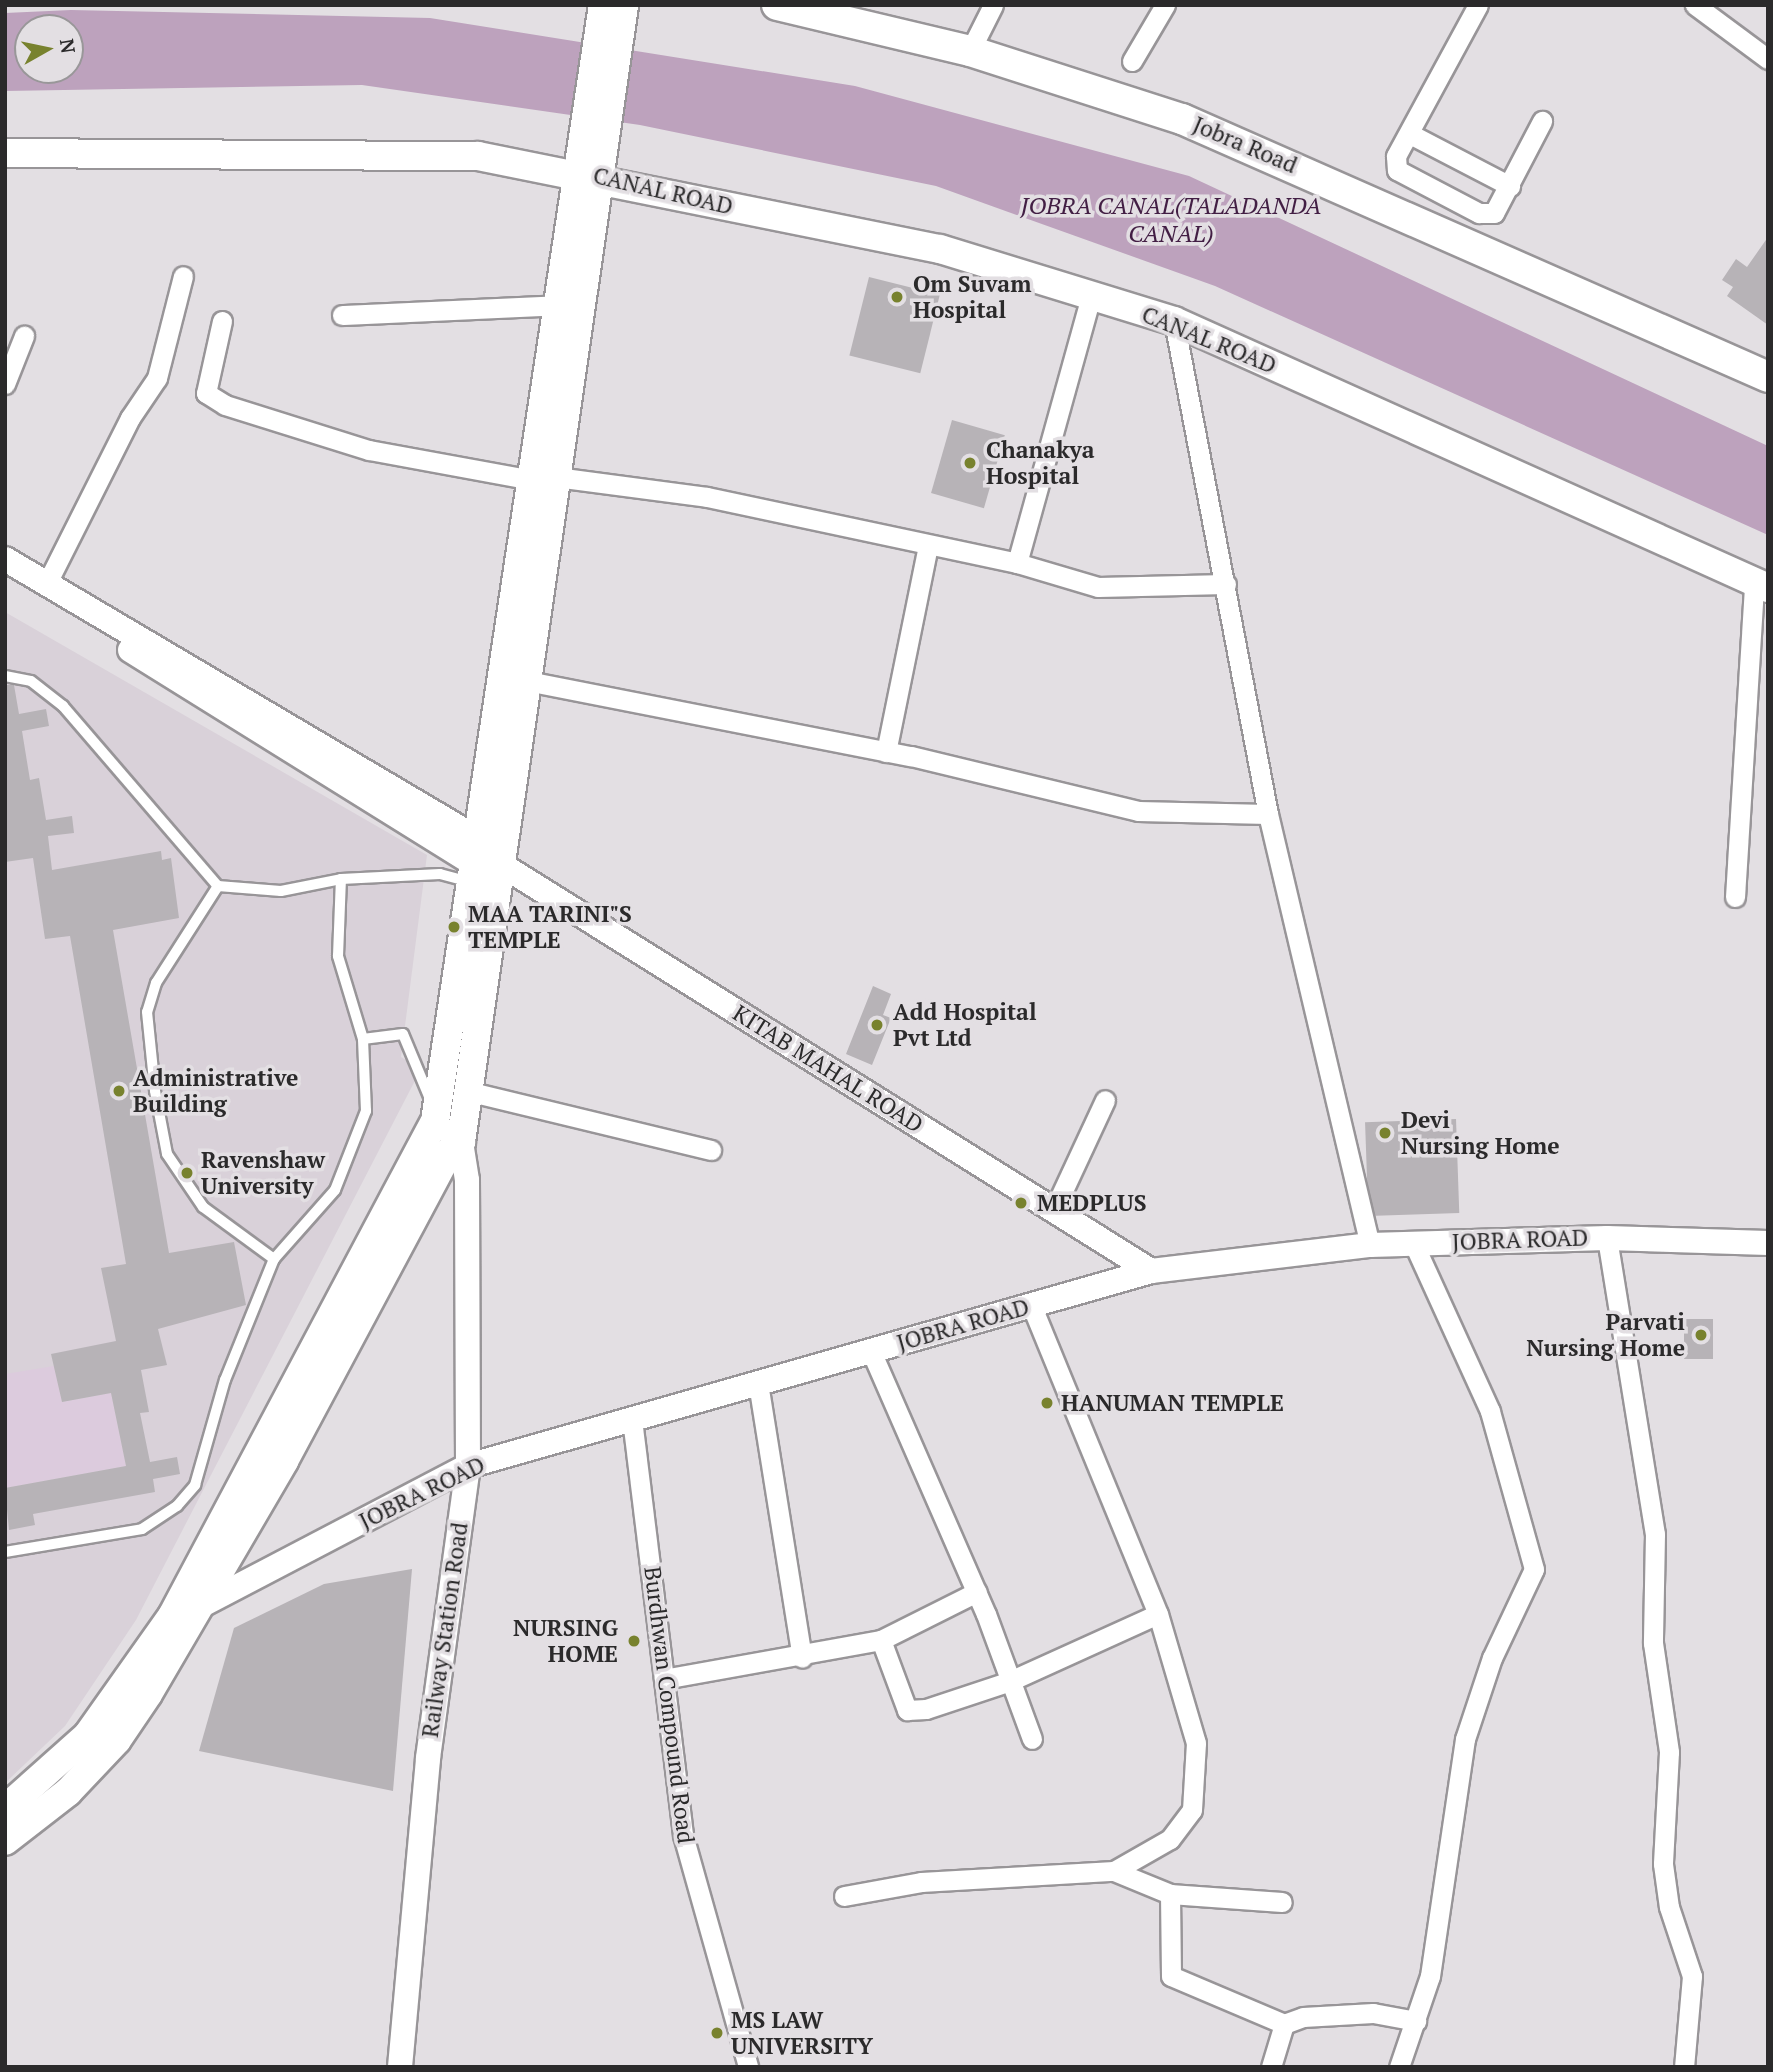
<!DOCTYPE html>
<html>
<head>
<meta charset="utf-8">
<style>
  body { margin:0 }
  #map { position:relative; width:1773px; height:2072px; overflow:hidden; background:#e3dfe3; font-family:"PT Serif",serif }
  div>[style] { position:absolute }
  .built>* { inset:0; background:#d9d1d9 }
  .green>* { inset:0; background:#dccbdd }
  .water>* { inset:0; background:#bda2bd }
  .building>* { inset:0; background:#b7b3b7; transform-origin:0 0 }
  .roads { filter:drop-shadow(2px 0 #989598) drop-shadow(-2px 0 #989598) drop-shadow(0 2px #989598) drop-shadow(0 -2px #989598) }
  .service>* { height:10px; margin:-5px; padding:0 5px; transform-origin:5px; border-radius:5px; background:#fff }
  .minor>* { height:19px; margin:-9.5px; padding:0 9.5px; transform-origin:9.5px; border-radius:9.5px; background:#fff }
  .tertiary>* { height:24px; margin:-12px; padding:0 12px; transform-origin:12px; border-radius:12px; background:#fff }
  .secondary>* { height:28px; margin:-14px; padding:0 14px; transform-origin:14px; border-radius:14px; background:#fff }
  .primary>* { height:30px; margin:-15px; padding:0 15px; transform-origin:15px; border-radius:15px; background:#fff }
  .dots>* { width:19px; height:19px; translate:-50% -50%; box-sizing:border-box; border:4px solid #e3dfe3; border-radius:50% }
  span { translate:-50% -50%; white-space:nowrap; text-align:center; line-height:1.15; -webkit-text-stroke:7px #e3dfe3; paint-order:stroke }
  .street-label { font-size:23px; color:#2b2a2b }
  .poi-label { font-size:23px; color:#2b2a2b; font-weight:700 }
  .left { translate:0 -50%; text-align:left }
  .right { translate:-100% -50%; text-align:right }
  .water-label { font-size:24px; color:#421e44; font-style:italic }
  .frame { position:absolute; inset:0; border:7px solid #2b2a2b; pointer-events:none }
  .north { position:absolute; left:14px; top:14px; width:70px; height:70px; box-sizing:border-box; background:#e3dfe3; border:2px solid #999799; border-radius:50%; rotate:81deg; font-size:19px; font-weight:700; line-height:28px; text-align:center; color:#2b2a2b }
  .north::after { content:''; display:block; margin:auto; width:24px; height:32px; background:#78822e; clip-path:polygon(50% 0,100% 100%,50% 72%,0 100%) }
</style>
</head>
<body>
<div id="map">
  <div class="built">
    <i style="clip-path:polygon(5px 612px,427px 855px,401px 1057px,421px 1069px,136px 1620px,65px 1726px,5px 1783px)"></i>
  </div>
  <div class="green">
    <i style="clip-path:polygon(54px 1366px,62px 1402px,111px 1393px,126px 1466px,5px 1488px,5px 1374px)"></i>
  </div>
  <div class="water">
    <i style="clip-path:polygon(evenodd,71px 10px,430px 18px,855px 86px,1189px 176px,1768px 446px,1768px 535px,1215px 286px,936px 186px,640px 125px,362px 85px,5px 91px,5px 13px,71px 10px,28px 28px,70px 28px,70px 70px,28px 70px,28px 28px)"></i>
  </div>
  <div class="building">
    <i style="clip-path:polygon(1768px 237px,1768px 325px,1727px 296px,1733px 287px,1722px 280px,1736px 259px,1747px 267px)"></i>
    <i style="left:869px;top:277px;width:73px;height:81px;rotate:14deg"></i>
    <i style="left:952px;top:420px;width:55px;height:76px;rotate:16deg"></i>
    <i style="clip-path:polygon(5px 685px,14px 685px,19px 714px,46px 709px,49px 726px,22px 731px,30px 780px,39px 778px,46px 820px,72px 816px,74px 833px,48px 836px,52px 870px,161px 851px,162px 860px,171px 858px,179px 918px,113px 930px,169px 1253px,234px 1242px,246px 1305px,158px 1329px,167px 1365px,141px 1370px,149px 1412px,140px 1413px,150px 1462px,177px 1457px,180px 1474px,153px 1479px,155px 1492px,33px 1514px,35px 1525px,9px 1530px,5px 1488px,126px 1466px,111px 1393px,62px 1402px,51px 1354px,116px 1341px,101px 1268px,126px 1264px,70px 936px,45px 939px,33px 858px,5px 862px)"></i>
    <i style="clip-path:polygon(873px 986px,891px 994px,883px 1015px,891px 1018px,872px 1065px,846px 1054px)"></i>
    <i style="left:1456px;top:1119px;width:94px;height:91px;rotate:88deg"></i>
    <i style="left:1684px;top:1319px;width:29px;height:40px"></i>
    <i style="clip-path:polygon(412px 1569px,393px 1791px,199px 1751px,234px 1628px,324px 1584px)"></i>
  </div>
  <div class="roads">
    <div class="service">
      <i style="left:5px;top:676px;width:26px;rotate:11deg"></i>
      <i style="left:31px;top:681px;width:41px;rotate:38deg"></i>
      <i style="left:63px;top:706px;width:238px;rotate:49.3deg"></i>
      <i style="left:218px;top:886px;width:63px;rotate:4.5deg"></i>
      <i style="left:281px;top:891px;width:61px;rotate:-11.3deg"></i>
      <i style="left:341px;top:879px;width:99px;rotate:-2.9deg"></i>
      <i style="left:440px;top:874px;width:31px;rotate:15deg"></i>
      <i style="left:218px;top:886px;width:115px;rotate:122.6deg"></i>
      <i style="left:156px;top:983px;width:30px;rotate:107deg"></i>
      <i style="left:147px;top:1012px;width:79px;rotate:84.2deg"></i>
      <i style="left:155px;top:1091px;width:64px;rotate:79.2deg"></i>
      <i style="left:167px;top:1154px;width:64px;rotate:55.8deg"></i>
      <i style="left:203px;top:1207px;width:88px;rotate:36.2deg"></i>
      <i style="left:363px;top:1039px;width:40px;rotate:-7.1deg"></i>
      <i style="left:403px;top:1034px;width:70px;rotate:67.4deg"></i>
      <i style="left:5px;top:1552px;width:139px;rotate:-9.5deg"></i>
      <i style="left:142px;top:1529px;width:42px;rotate:-33.3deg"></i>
      <i style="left:177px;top:1506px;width:28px;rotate:-49deg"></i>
      <i style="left:195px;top:1485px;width:109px;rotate:-74.1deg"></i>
      <i style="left:225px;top:1380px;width:131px;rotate:-68deg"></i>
      <i style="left:274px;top:1259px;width:92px;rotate:-48.5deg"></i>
      <i style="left:335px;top:1190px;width:85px;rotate:-68.6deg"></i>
      <i style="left:366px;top:1111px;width:72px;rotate:-92.4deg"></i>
      <i style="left:363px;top:1039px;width:87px;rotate:-106.8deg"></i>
      <i style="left:338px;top:956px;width:77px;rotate:-87.8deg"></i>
    </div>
    <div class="minor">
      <i style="left:1478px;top:5px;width:172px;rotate:118.5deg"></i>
      <i style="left:1396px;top:156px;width:14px;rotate:86deg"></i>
      <i style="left:1397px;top:170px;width:93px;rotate:27.7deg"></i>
      <i style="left:1479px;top:213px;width:15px"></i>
      <i style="left:1494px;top:213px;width:104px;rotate:-62.4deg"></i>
      <i style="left:1695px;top:5px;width:91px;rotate:36.5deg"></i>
      <i style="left:970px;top:51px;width:51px;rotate:-63.4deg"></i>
      <i style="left:1132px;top:61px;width:65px;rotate:-59.5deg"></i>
      <i style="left:1410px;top:134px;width:113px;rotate:27.5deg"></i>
      <i style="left:342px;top:315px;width:217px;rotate:-2.6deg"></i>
      <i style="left:222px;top:321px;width:74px;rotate:102.5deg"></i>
      <i style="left:206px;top:393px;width:22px;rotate:32deg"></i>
      <i style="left:225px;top:405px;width:151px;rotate:17.4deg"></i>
      <i style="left:369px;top:450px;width:167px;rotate:10.4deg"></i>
      <i style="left:1174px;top:321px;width:502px;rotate:79.21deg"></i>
      <i style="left:1268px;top:814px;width:443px;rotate:76.7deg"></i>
      <i style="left:5px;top:384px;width:52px;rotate:-68.4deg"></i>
      <i style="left:556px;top:477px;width:152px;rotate:7.5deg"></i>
      <i style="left:707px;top:497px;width:317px;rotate:12deg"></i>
      <i style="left:1017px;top:563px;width:84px;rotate:16.5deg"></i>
      <i style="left:1098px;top:587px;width:128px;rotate:-1.3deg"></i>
      <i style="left:1017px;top:563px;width:276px;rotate:-74.5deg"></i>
      <i style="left:47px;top:583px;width:185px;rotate:-63.3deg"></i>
      <i style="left:130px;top:418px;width:48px;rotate:-56deg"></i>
      <i style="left:157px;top:378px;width:105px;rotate:-75.7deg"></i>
      <i style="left:527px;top:681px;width:391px;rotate:11.1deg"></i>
      <i style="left:911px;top:756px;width:234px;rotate:13.6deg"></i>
      <i style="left:1138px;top:811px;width:130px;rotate:1.3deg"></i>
      <i style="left:886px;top:752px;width:210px;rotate:-78.5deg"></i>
      <i style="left:1735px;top:897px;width:316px;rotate:-86.5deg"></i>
      <i style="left:471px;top:1092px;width:247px;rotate:13.6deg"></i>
      <i style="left:1054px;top:1210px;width:121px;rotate:-65.1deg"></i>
      <i style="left:1607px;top:1238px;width:300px;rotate:80.8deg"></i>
      <i style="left:1655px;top:1534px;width:109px;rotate:91.1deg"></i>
      <i style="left:1653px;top:1643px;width:110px;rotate:81.6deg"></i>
      <i style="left:1669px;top:1752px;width:112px;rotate:93.1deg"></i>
      <i style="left:1663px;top:1864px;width:43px;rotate:82.1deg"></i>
      <i style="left:1669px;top:1907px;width:73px;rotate:71.6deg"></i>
      <i style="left:1692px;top:1976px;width:91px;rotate:95deg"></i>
      <i style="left:871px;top:1351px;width:287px;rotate:66.4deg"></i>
      <i style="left:986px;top:1614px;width:133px;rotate:69.8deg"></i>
      <i style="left:758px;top:1383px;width:278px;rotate:80.9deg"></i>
      <i style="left:632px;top:1419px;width:419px;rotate:83deg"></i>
      <i style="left:683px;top:1835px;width:241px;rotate:74.3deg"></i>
      <i style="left:881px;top:1640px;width:75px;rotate:69.6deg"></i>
      <i style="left:907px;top:1710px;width:19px;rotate:-3deg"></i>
      <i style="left:926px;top:1709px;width:89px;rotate:-18.4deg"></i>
      <i style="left:1010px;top:1681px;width:162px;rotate:-24.4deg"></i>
      <i style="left:664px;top:1679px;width:220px;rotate:-10.2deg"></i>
      <i style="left:881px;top:1640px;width:107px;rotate:-26.6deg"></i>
      <i style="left:1114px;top:1871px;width:61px;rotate:22.3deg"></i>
      <i style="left:1170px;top:1894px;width:112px;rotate:4.1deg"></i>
      <i style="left:1170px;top:1894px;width:82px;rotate:89.3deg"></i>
      <i style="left:1171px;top:1976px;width:123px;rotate:23deg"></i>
      <i style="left:844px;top:1896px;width:78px;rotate:-10.3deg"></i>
      <i style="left:921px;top:1882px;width:193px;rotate:-3.3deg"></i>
      <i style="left:1114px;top:1871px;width:64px;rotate:-29.7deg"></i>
      <i style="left:1170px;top:1839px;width:36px;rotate:-53deg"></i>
      <i style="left:1192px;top:1810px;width:67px;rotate:-86.6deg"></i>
      <i style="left:1196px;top:1743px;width:134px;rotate:-106.4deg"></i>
      <i style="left:1158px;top:1614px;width:334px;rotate:-112.3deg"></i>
      <i style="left:1271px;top:2067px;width:45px;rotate:-73.2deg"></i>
      <i style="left:1284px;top:2024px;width:20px;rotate:-20deg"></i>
      <i style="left:1303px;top:2017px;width:70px;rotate:-3.3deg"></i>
      <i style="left:1373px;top:2013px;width:44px;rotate:10.5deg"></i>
      <i style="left:1399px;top:2067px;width:96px;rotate:-71.2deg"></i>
      <i style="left:1430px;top:1976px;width:240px;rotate:-81.6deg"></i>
      <i style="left:1465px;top:1739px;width:85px;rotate:-71.6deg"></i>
      <i style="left:1492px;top:1658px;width:98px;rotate:-64.7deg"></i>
      <i style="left:1534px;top:1569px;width:164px;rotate:-105.6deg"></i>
      <i style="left:1490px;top:1411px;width:183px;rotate:-114.5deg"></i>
    </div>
    <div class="tertiary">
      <i style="left:5px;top:559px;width:552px;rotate:30.61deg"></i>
      <i style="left:480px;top:840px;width:37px;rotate:47deg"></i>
      <i style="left:505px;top:867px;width:762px;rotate:32.02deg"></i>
      <i style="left:130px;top:650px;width:407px;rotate:31.9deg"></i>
      <i style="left:476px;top:865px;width:14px;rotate:4deg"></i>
      <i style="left:202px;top:1605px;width:300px;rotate:-27.6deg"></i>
      <i style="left:468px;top:1466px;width:710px;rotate:-15.93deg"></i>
      <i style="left:1151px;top:1271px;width:221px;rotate:-6.8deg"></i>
      <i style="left:1370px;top:1245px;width:237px;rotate:-1.7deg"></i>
      <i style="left:1607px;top:1238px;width:161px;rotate:1.8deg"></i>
      <i style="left:400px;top:2067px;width:310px;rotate:-84.8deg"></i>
      <i style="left:428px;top:1758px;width:295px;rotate:-82.2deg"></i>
      <i style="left:468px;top:1466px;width:286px;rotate:-90.2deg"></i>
      <i style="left:467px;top:1180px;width:38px;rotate:-99deg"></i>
      <i style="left:461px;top:1142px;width:16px;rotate:-140deg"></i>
    </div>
    <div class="secondary">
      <i style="left:5px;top:153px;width:473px;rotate:0.4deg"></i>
      <i style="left:478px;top:156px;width:471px;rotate:11.4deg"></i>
      <i style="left:940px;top:249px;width:245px;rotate:17.1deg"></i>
      <i style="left:1174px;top:321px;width:651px;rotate:24.2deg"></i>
      <i style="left:5px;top:1809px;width:110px;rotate:-41.7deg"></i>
      <i style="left:87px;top:1736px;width:147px;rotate:-54.7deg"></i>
      <i style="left:172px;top:1616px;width:561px;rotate:-62.02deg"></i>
      <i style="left:435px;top:1121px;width:1129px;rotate:-81.44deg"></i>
      <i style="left:5px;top:1841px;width:80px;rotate:-37.9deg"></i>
      <i style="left:68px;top:1792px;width:71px;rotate:-46.7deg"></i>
      <i style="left:117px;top:1740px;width:55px;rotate:-56deg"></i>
      <i style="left:148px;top:1694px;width:270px;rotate:-59.7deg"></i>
      <i style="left:284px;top:1461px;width:350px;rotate:-61.9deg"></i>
      <i style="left:449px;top:1152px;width:16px;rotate:-40deg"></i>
      <i style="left:461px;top:1142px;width:1149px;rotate:-81.84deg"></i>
    </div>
    <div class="primary">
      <i style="left:777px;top:5px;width:198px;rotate:13.4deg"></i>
      <i style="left:970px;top:51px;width:223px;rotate:17.8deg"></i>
      <i style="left:1182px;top:119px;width:640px;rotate:23.76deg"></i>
    </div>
  </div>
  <div class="dots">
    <i style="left:897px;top:297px;background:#78822e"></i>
    <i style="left:970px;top:463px;background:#78822e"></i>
    <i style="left:454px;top:927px;background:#78822e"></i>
    <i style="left:877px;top:1025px;background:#78822e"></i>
    <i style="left:119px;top:1091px;background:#78822e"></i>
    <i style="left:1385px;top:1133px;background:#78822e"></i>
    <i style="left:187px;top:1173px;background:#78822e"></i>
    <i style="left:1021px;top:1203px;background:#78822e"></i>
    <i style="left:1701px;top:1335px;background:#78822e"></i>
    <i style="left:1047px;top:1403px;background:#78822e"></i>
    <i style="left:634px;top:1641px;background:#78822e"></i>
    <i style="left:717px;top:2033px;background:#78822e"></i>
  </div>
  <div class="street-label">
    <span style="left:1245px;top:145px;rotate:23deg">Jobra Road</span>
    <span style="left:663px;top:191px;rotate:13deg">CANAL ROAD</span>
    <span style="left:1209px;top:340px;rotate:22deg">CANAL ROAD</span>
    <span style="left:828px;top:1069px;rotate:32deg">KITAB MAHAL ROAD</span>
    <span style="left:1520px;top:1240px;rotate:-2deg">JOBRA ROAD</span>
    <span style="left:963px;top:1325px;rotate:-16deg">JOBRA ROAD</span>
    <span style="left:422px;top:1493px;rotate:-26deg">JOBRA ROAD</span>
    <span style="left:445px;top:1630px;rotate:-82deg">Railway Station Road</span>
    <span style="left:669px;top:1705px;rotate:83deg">Burdhwan Compound Road</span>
  </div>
  <div class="poi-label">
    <span class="left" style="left:913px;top:297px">Om Suvam<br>Hospital</span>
    <span class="left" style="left:986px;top:463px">Chanakya<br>Hospital</span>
    <span class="left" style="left:468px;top:927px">MAA TARINI"S<br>TEMPLE</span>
    <span class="left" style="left:893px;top:1025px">Add Hospital<br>Pvt Ltd</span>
    <span class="left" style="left:133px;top:1091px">Administrative<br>Building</span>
    <span class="left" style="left:1401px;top:1133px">Devi<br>Nursing Home</span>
    <span class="left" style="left:201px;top:1173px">Ravenshaw<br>University</span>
    <span class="left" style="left:1037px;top:1203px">MEDPLUS</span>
    <span class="right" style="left:1685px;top:1335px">Parvati<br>Nursing Home</span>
    <span class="left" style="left:1061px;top:1403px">HANUMAN TEMPLE</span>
    <span class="right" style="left:618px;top:1641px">NURSING<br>HOME</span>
    <span class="left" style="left:731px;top:2033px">MS LAW<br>UNIVERSITY</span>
  </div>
  <div class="water-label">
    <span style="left:1171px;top:220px">JOBRA CANAL(TALADANDA<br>CANAL)</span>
  </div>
  <div class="frame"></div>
  <div class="north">N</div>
</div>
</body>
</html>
